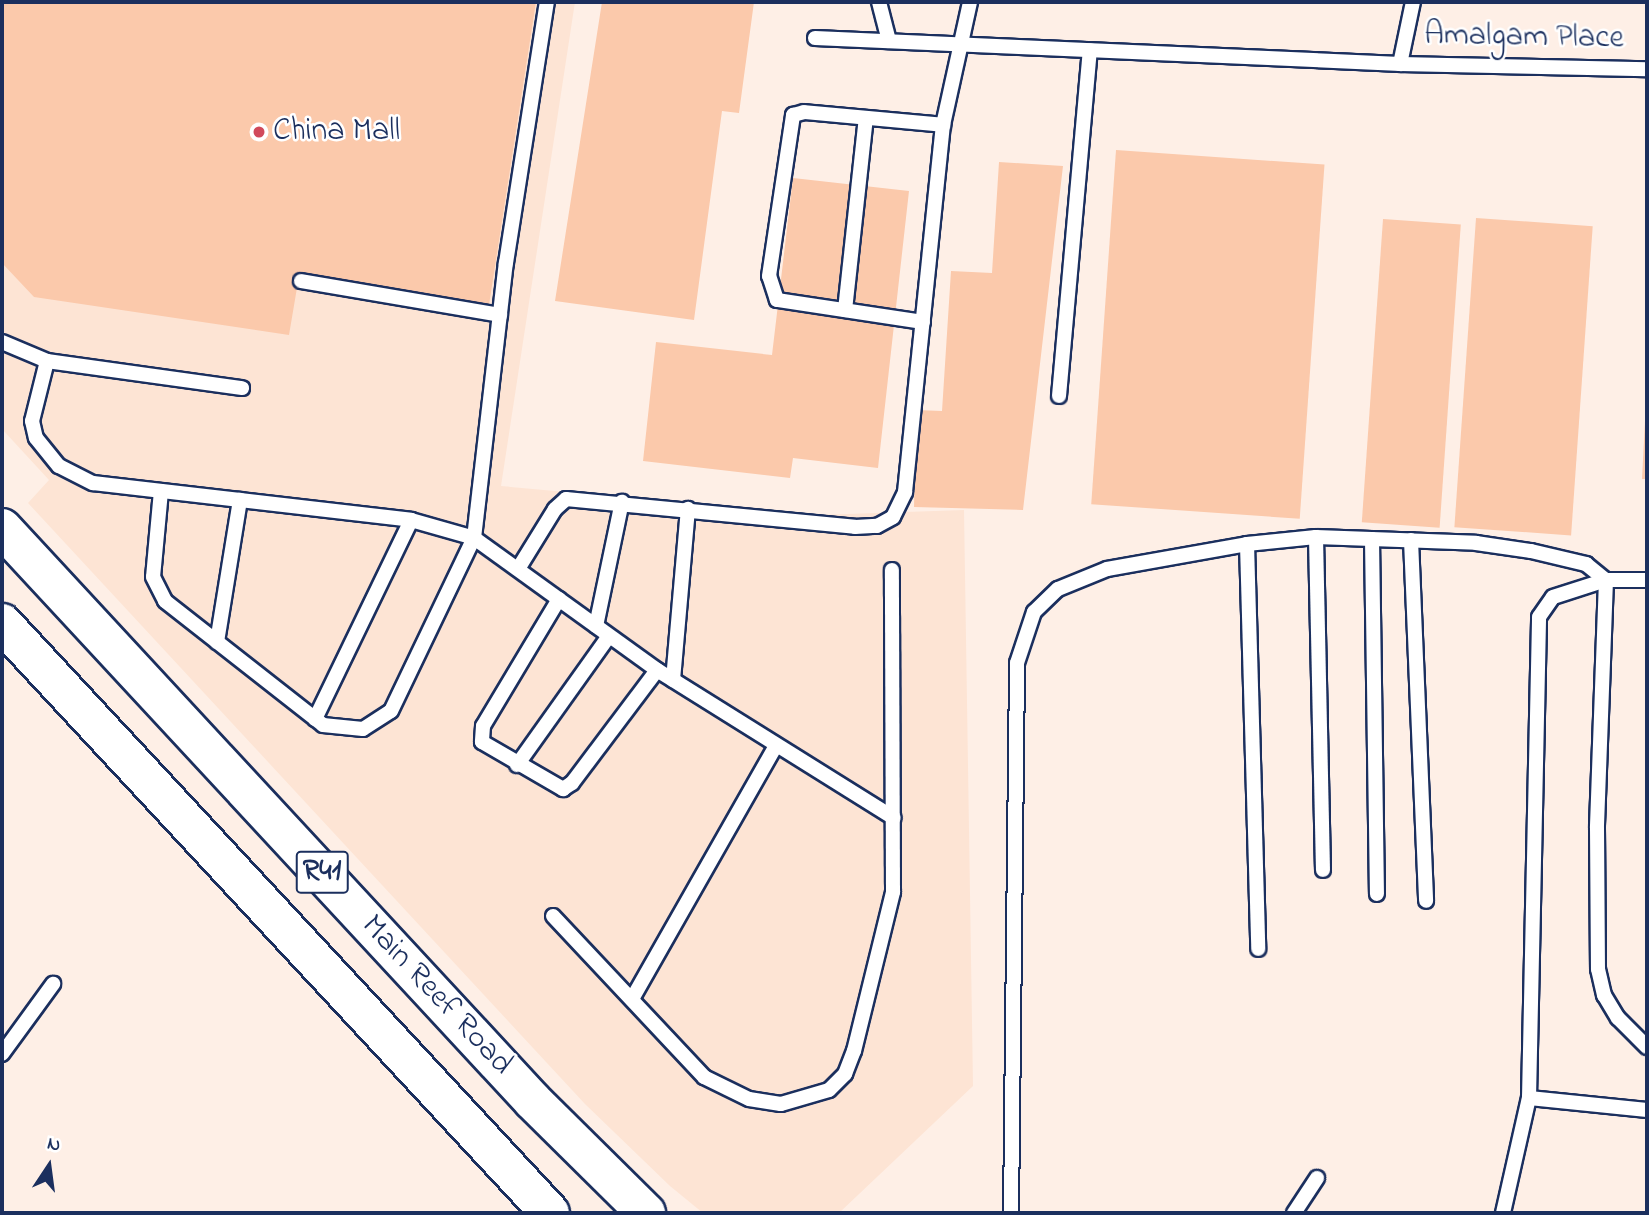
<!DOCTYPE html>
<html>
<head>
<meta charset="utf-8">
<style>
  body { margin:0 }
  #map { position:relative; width:1649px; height:1215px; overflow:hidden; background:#feefe6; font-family:"Indie Flower",sans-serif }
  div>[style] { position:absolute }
  .built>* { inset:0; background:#fde4d4 }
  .building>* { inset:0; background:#fbc9ab; transform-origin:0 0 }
  .roads { filter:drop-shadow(2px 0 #1b2f5e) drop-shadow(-2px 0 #1b2f5e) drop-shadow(0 2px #1b2f5e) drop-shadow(0 -2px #1b2f5e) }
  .service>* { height:14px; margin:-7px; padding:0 7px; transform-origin:7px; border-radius:7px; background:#fff }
  .primary>* { height:38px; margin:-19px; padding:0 19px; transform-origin:19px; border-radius:19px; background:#fff }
  .dots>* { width:19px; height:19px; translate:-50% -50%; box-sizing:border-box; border:4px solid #fff; border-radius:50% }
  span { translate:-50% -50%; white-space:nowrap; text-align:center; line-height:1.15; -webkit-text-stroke:5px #fff; paint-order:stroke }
  .shield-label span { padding:2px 5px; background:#fff; border:2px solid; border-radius:5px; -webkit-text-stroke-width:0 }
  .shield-label { font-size:30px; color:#1b2f5e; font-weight:700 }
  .street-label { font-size:32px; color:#1b2f5e }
  .poi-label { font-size:32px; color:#1b2f5e }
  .left { translate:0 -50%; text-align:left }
  .frame { position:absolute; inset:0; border:4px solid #1b2f5e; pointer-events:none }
  .north { position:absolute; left:14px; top:1131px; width:70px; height:70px; -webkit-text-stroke:5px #fff; paint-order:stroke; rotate:13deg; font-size:19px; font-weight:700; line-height:28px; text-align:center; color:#1b2f5e }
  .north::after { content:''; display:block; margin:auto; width:24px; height:32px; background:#1b2f5e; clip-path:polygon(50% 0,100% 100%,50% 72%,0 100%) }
</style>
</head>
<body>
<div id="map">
  <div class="built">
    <i style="clip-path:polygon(2px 2px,575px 2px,501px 486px,817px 515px,964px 510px,973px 1086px,839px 1213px,703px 1213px,670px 1186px,585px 1104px,28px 503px,49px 480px,2px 429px)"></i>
  </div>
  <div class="building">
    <i style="clip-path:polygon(2px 2px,536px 2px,489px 305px,299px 276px,289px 335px,34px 297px,2px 263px)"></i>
    <i style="clip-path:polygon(602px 2px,754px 2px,739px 113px,722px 111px,694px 320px,555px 301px)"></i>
    <i style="left:1116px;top:150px;width:209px;height:355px;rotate:4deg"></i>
    <i style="clip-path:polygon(999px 162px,1063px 166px,1023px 510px,914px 507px,916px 410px,942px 411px,951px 271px,992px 273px)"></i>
    <i style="clip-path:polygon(793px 178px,909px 191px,878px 468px,793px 458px,790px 478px,643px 461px,656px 342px,772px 355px)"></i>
    <i style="left:1476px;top:218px;width:117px;height:310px;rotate:4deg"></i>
    <i style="left:1383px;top:219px;width:78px;height:304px;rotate:4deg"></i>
    <i style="clip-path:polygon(1645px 421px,1647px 421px,1647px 479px,1642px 479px)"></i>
  </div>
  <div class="roads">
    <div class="service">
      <i style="left:879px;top:2px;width:40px;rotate:75.6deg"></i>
      <i style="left:815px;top:38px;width:586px;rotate:2.54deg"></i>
      <i style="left:1400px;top:64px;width:247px;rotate:1.2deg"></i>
      <i style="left:1400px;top:64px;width:63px;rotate:-78.2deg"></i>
      <i style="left:301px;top:281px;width:202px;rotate:9.7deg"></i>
      <i style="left:845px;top:310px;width:193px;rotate:-83.8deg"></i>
      <i style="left:923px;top:322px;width:148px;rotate:-171.4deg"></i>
      <i style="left:777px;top:300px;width:25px;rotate:-108deg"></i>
      <i style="left:769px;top:276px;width:163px;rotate:-81.5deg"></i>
      <i style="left:793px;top:115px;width:11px;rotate:-15deg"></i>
      <i style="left:804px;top:112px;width:140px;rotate:5.3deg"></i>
      <i style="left:2px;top:342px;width:49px;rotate:22.9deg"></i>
      <i style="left:47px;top:361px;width:197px;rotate:7.9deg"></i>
      <i style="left:47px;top:361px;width:62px;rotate:104deg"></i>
      <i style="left:32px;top:421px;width:17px;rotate:77deg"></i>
      <i style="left:36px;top:438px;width:36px;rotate:51deg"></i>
      <i style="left:59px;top:466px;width:38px;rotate:27deg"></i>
      <i style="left:93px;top:483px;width:320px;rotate:6.6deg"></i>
      <i style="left:411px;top:520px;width:66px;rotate:15.9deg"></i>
      <i style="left:474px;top:538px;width:226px;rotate:35.8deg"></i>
      <i style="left:657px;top:670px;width:279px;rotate:32deg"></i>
      <i style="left:1059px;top:396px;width:347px;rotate:-84.9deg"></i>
      <i style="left:161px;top:491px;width:86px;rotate:95.3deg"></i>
      <i style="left:153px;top:577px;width:27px;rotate:63deg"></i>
      <i style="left:165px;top:601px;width:201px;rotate:38.1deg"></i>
      <i style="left:323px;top:725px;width:40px;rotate:5.7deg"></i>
      <i style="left:363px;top:729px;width:33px;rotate:-33deg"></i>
      <i style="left:391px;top:711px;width:192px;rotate:-64.4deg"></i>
      <i style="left:474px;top:538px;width:277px;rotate:-83.4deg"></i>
      <i style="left:506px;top:263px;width:264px;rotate:-81.1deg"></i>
      <i style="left:1316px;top:537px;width:333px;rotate:88.8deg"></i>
      <i style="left:1372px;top:539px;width:355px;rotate:89.2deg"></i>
      <i style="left:1411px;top:540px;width:361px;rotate:87.6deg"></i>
      <i style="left:1247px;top:544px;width:405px;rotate:88.4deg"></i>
      <i style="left:518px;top:569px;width:70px;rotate:-58.3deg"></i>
      <i style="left:555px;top:509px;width:15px;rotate:-42deg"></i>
      <i style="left:566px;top:499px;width:290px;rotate:5.5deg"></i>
      <i style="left:855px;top:527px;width:22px;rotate:-3deg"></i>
      <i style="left:877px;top:526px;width:18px;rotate:-29deg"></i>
      <i style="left:893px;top:517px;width:28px;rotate:-64deg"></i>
      <i style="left:905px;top:492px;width:369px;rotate:-84.1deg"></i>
      <i style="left:943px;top:125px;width:126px;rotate:-77.6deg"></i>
      <i style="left:559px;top:599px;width:148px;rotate:120.9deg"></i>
      <i style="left:483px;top:726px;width:16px;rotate:94deg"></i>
      <i style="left:482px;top:742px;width:94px;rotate:30.1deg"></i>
      <i style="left:563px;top:789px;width:11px;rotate:-34deg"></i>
      <i style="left:572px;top:783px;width:141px;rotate:-53deg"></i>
      <i style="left:596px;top:626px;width:127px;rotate:-78.2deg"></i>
      <i style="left:217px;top:642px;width:144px;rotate:-80.8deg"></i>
      <i style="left:673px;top:680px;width:172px;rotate:-85deg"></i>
      <i style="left:315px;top:719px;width:221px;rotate:-64.2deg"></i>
      <i style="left:517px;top:765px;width:158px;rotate:-54.5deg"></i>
      <i style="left:553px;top:916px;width:221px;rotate:46.8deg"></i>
      <i style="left:704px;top:1077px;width:50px;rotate:26.1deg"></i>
      <i style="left:749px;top:1099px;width:32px;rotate:9deg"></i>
      <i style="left:781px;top:1104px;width:50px;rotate:-16.3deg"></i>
      <i style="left:829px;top:1090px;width:23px;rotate:-45deg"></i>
      <i style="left:845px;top:1074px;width:25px;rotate:-69deg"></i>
      <i style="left:854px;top:1051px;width:164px;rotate:-76.2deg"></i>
      <i style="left:893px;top:892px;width:322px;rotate:-90.2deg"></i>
      <i style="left:632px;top:999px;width:292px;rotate:-60.4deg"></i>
      <i style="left:2px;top:1054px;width:87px;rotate:-53.9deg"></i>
      <i style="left:1529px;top:1098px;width:119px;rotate:5.8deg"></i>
      <i style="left:1011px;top:1213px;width:550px;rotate:-89.37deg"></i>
      <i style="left:1017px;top:663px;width:54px;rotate:-71.6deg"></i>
      <i style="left:1034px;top:612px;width:33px;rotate:-44deg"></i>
      <i style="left:1058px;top:589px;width:53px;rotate:-22.2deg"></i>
      <i style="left:1107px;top:569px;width:142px;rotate:-10.1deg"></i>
      <i style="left:1247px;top:544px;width:69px;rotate:-5.8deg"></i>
      <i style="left:1316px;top:537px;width:160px;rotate:2.1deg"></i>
      <i style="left:1476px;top:543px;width:56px;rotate:8.3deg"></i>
      <i style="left:1531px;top:551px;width:57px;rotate:13.3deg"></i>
      <i style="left:1586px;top:564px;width:26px;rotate:39deg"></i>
      <i style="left:1606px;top:580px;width:248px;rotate:92.1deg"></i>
      <i style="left:1597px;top:828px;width:141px;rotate:89.6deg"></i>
      <i style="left:1598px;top:969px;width:27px;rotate:77deg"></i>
      <i style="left:1604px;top:995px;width:27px;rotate:59deg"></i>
      <i style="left:1618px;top:1018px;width:41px;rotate:45deg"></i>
      <i style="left:1294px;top:1213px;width:42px;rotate:-56.7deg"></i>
      <i style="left:1503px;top:1213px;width:118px;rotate:-77.3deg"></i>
      <i style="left:1529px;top:1098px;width:481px;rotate:-88.8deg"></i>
      <i style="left:1539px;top:617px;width:24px;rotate:-55deg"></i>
      <i style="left:1553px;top:597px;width:56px;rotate:-17.8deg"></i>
      <i style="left:1606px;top:580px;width:41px"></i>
    </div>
    <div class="primary">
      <i style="left:2px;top:528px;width:781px;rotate:47.18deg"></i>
      <i style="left:533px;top:1101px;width:159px;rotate:44.7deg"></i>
      <i style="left:2px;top:623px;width:805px;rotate:47.11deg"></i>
    </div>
  </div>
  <div class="dots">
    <i style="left:259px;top:132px;background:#d1495b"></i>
  </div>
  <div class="shield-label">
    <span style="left:322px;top:872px">R41</span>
  </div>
  <div class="street-label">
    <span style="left:1524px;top:38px;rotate:1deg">Amalgam Place</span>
    <span style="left:436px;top:996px;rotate:47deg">Main Reef Road</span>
  </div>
  <div class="poi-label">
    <span class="left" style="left:273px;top:132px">China Mall</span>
  </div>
  <div class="frame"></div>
  <div class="north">N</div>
</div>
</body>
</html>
